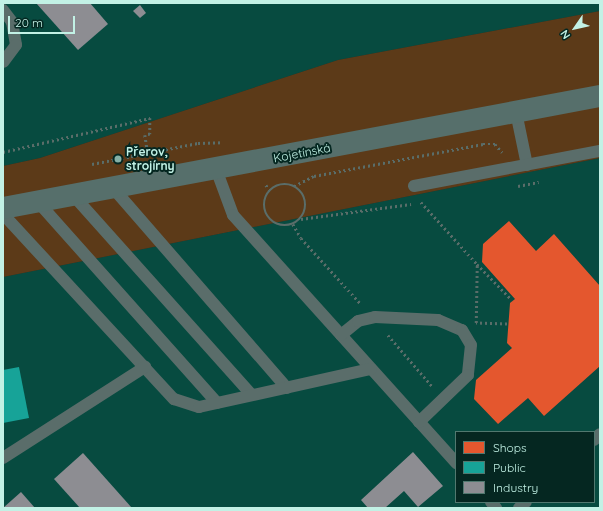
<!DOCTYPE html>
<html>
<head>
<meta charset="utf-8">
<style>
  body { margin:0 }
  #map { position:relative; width:603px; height:511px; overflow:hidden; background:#133630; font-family:Quicksand,sans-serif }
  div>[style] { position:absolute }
  .built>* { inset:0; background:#074b40 }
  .green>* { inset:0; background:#5c3a18 }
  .shops>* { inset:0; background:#e4572e }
  .public>* { inset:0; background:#17a398 }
  .industry>* { inset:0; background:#8d8d92 }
  .path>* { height:2.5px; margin-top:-1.25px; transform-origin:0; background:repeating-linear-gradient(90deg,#5a6d69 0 2px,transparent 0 5px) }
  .path>.ring { margin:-1.25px; padding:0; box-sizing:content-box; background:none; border:2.5px solid #5a6d69; border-radius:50% }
  .lane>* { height:12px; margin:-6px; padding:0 6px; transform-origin:6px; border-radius:6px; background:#5a6d6a }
  .secondary>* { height:22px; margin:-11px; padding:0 11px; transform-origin:11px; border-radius:11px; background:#566f6b }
  .dots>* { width:11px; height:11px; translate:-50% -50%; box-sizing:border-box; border:2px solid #052721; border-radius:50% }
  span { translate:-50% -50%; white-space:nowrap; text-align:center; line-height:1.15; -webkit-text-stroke:4px #052721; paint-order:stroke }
  .poi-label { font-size:12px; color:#c2f1e5; font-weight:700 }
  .left { translate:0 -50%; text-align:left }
  .street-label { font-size:12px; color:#c2f1e5 }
  .frame { position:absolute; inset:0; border:4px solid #c2f1e5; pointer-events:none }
  .legend { position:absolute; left:455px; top:431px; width:140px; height:72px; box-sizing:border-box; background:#052721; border:1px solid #51786f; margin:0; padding:5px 7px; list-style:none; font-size:12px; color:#c2f1e5 }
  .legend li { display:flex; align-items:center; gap:8px; height:20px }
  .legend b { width:20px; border:1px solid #51786f }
  .north { position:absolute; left:555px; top:8px; width:40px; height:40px; -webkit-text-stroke:3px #052721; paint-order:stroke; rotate:236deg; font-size:11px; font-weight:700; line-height:16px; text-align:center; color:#c2f1e5 }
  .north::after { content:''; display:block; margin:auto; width:14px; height:18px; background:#c2f1e5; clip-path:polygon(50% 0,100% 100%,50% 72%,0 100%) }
  .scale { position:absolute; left:8px; top:16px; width:67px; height:18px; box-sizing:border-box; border:2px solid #c2f1e5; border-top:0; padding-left:5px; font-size:12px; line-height:14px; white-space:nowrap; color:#c2f1e5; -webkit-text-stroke:3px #052721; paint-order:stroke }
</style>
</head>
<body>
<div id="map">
  <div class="built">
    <i style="clip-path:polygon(3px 3px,600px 3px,600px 11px,338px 60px,40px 158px,3px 166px)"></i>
    <i style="clip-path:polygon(evenodd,600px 158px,600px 508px,3px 508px,3px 277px,600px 158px,456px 432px,594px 432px,594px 502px,456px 502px,456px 432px)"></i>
  </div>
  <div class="green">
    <i style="clip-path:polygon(600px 11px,600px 158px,3px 277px,3px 166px,40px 158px,338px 60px)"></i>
  </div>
  <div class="shops">
    <i style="clip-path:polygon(509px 221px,536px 251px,554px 234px,600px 286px,600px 366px,544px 416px,528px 398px,498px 424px,474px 399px,476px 380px,512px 348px,507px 343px,510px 303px,515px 299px,482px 262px,483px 244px)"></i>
  </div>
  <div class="public">
    <i style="clip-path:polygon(19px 367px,29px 418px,3px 423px,3px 370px)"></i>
  </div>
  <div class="industry">
    <i style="clip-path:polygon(36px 3px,90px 3px,108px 24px,78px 50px)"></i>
    <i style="clip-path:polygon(140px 5px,146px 13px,140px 18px,133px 11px)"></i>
    <i style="clip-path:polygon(413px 452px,443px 486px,418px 507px,404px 491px,385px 508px,368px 508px,361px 500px)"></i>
    <i style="clip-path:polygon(83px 453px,132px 508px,80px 508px,54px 479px)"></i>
    <i style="clip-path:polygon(21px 492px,35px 508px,3px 508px)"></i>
  </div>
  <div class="path">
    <i style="left:3px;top:152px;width:151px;rotate:-13deg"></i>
    <i style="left:150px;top:118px;width:16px;rotate:90deg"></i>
    <i style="left:150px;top:134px;width:5px;rotate:169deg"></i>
    <i style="left:145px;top:135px;width:18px;rotate:81deg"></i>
    <i style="left:92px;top:164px;width:108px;rotate:-11.2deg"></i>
    <i style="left:198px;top:143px;width:25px;rotate:-2deg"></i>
    <i class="ring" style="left:264px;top:184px;width:39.5px;height:39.5px"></i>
    <i style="left:266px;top:185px;width:6px;rotate:51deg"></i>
    <i style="left:294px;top:186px;width:22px;rotate:-27deg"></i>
    <i style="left:314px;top:176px;width:172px;rotate:-10.7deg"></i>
    <i style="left:483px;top:144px;width:12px"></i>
    <i style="left:495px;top:144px;width:11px;rotate:49deg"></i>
    <i style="left:518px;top:186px;width:21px;rotate:-11deg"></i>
    <i style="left:421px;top:202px;width:84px;rotate:47.9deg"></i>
    <i style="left:301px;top:219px;width:111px;rotate:-7.8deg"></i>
    <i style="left:293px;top:224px;width:16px;rotate:60deg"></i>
    <i style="left:301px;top:238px;width:88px;rotate:47.8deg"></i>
    <i style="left:507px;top:324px;width:31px;rotate:-178deg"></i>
    <i style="left:476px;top:323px;width:59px;rotate:-89deg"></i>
    <i style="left:477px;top:264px;width:49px;rotate:45.8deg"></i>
    <i style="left:388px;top:335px;width:67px;rotate:49.2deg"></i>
  </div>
  <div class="lane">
    <i style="left:3px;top:10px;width:15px;rotate:53deg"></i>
    <i style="left:12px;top:22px;width:23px;rotate:80deg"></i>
    <i style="left:16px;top:45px;width:21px;rotate:127deg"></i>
    <i style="left:516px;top:112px;width:54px;rotate:78.3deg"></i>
    <i style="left:216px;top:169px;width:49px;rotate:69.7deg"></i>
    <i style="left:233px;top:215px;width:334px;rotate:48deg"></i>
    <i style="left:414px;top:186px;width:189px;rotate:-10.7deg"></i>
    <i style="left:113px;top:188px;width:265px;rotate:49deg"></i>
    <i style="left:73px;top:195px;width:268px;rotate:48.2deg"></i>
    <i style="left:38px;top:202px;width:269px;rotate:48.3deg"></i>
    <i style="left:3px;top:214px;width:252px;rotate:47.3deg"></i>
    <i style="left:174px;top:399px;width:26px;rotate:18deg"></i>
    <i style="left:199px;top:407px;width:176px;rotate:-12.5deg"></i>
    <i style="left:341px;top:335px;width:22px;rotate:-39deg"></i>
    <i style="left:358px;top:321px;width:17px;rotate:-13deg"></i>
    <i style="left:375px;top:317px;width:63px;rotate:2.7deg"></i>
    <i style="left:438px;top:320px;width:26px;rotate:23deg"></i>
    <i style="left:462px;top:330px;width:17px;rotate:59deg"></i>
    <i style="left:471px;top:345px;width:30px;rotate:96deg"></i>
    <i style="left:468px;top:375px;width:68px;rotate:136.2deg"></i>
    <i style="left:594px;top:440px;width:8px;rotate:-45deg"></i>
    <i style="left:3px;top:458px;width:169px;rotate:-32.7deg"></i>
    <i style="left:491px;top:502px;width:8px;rotate:50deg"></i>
    <i style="left:519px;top:508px;width:9px;rotate:-41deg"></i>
  </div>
  <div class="secondary">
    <i style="left:3px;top:208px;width:607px;rotate:-10.63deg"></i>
  </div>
  <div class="dots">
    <i style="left:118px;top:159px;background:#85b0a6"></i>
  </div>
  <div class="poi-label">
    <span class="left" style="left:126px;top:159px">Přerov,<br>strojírny</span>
  </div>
  <div class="street-label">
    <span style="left:302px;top:153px;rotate:-11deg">Kojetínská</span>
  </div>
  <div class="frame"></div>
  <ul class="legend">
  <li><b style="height:11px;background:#e4572e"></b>Shops</li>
  <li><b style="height:11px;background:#17a398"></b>Public</li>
  <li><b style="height:11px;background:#8d8d92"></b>Industry</li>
  </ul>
  <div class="north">N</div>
  <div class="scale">20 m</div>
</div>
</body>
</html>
